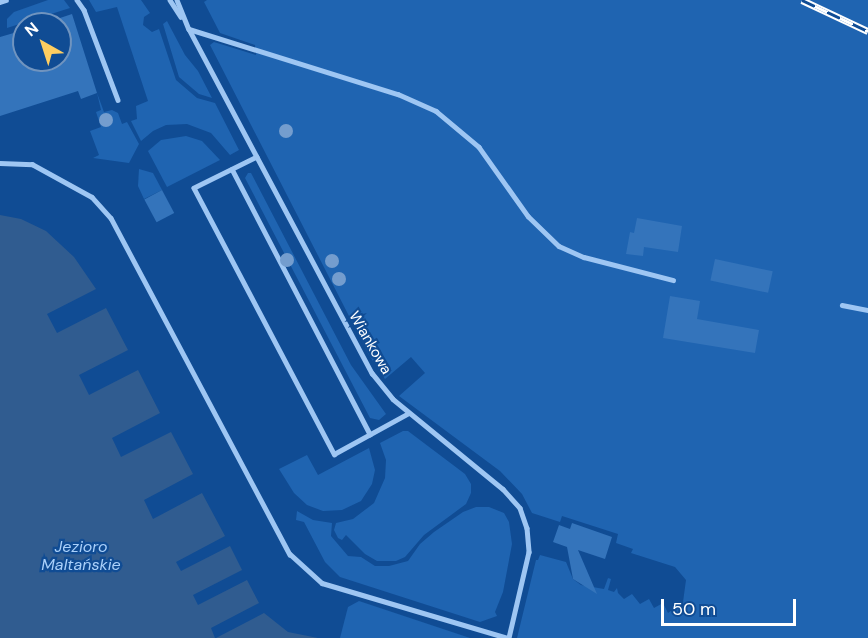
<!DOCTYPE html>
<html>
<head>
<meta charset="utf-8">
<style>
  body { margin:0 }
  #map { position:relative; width:868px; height:638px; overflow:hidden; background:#104c94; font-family:"DM Sans",sans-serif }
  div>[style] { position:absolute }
  .green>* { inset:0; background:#1f64b1 }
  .water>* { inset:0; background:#305c90 }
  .building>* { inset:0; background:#3474bb; transform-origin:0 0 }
  .lane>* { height:4.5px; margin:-2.25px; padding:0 2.25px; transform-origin:2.25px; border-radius:2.25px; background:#9ec6f3 }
  .rail>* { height:7px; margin-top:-3.5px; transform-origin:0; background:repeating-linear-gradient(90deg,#104c94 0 14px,#fff 0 28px); box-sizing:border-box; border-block:2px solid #fff }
  .trees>* { width:14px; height:14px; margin:-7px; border-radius:50%; background:#749dce }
  span { translate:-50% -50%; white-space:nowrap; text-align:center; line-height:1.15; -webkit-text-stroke:4.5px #104c94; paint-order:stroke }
  .street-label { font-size:15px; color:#fff }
  .water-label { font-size:16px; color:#aad0fa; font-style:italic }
  .north { position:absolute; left:12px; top:12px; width:60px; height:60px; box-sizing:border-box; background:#104c94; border:2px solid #7094bf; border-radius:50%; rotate:321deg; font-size:16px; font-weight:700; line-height:24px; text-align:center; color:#fff }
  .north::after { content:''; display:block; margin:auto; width:21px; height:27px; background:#ffce60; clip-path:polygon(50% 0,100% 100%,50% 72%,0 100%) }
  .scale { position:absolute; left:661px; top:599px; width:135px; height:27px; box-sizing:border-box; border:3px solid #fff; border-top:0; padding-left:8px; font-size:18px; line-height:21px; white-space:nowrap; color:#fff; -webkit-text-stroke:4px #104c94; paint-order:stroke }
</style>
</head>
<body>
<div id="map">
  <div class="green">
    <i style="clip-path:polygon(48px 0,64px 0,70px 8px,7px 28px,7px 19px,14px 12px)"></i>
    <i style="clip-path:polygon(89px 0,141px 0,150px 13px,144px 17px,143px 25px,152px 32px,159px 29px,176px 80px,197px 98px,215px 103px,239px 150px,230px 155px,211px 133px,187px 124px,166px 125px,153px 131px,141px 141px,131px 121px,137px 119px,136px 106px,148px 101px,117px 7px,96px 12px)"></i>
    <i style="clip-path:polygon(207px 0,868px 0,868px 638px,517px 638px,536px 560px,538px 560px,540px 555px,566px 562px,573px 579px,581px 585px,604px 589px,608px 578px,611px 579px,608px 590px,614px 592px,617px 588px,618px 593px,624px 599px,632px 594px,640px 604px,649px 599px,654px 608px,663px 603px,668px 613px,683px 602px,686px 580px,675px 567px,631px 553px,633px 549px,616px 543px,618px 534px,562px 516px,560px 522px,532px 513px,522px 494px,500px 471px,399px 396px,425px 373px,411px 357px,385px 379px,369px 355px,210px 45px,214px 42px,256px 55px,255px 45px,220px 33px,204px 2px)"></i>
    <i style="clip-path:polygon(167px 21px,185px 55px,198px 71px,212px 98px,199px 94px,179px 77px,163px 24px)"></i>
    <i style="clip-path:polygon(97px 93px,104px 112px,112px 110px,118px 113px,122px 124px,127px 122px,139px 144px,129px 163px,93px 158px,99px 155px,90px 131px,101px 127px,96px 112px,101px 110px)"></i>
    <i style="clip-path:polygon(186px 136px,202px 141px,220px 160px,167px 187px,148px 151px,161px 140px)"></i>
    <i style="clip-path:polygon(139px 169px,153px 173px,162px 190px,144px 199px,138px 186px)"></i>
    <i style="clip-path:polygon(248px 173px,251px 173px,351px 365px,386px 414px,379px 420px,370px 418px,245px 178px)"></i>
    <i style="clip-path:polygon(403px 431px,408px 431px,465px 474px,471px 484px,471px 493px,466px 504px,424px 535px,405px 557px,396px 561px,377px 561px,365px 554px,346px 535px,342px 540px,338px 538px,334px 530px,336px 523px,353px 519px,374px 503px,385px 478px,386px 460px,380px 443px)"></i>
    <i style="clip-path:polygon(369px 448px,375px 470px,372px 484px,361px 501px,342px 510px,323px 511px,307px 505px,294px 493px,279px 469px,307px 455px,318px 475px)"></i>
    <i style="clip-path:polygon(476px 507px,489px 507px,504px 513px,509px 522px,512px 544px,503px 592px,495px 612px,497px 616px,480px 622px,340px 577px,325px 562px,304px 522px,296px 520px,297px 511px,313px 520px,332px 523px,331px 536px,348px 556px,361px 557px,375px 566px,389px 566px,408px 561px,420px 544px,434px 532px,463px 512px)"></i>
    <i style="clip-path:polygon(359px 601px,470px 638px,340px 638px,348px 607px)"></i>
  </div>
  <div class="water">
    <i style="clip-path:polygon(0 215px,21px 219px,46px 231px,74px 257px,96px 289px,47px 314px,57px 333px,106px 308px,128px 350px,79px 375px,89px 395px,138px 370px,160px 413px,112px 438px,121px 457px,171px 432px,193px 474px,144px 500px,153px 519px,202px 493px,225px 536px,176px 562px,181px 571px,230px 546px,242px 570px,193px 595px,198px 605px,247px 580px,259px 603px,211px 628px,215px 638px,0 638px)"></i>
    <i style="clip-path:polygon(264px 613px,288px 632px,318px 638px,216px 638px)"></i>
  </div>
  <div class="building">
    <i style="clip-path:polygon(72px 14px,97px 93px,81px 99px,78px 91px,0 116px,0 37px,24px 30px,24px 60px,60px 60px,60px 18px)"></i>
    <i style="left:162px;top:190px;width:26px;height:20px;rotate:62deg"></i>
    <i style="clip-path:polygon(637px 218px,682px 226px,678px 252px,644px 247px,643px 256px,626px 254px,630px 232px,634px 233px)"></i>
    <i style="left:715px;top:259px;width:59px;height:22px;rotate:12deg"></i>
    <i style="clip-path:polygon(670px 296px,700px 301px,697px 319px,759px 330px,755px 353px,663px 338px)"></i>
    <i style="clip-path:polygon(572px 523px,612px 537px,605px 559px,578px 550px,597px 594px,573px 579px,567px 547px,553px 542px,559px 525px,570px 529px)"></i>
  </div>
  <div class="lane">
    <i style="left:77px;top:0;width:12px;rotate:55deg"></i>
    <i style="left:84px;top:10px;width:96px;rotate:69.3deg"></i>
    <i style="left:170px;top:0;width:20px;rotate:57deg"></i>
    <i style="left:177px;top:0;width:31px;rotate:68deg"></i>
    <i style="left:189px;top:29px;width:390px;rotate:62deg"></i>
    <i style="left:372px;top:373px;width:33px;rotate:51deg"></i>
    <i style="left:393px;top:399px;width:142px;rotate:39.3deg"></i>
    <i style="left:503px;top:489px;width:25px;rotate:48deg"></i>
    <i style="left:520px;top:508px;width:21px;rotate:71deg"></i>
    <i style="left:527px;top:528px;width:24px;rotate:85deg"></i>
    <i style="left:529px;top:552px;width:88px;rotate:103.1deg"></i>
    <i style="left:0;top:2px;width:6px;rotate:-18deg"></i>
    <i style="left:189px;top:29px;width:219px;rotate:17.3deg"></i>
    <i style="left:398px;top:94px;width:42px;rotate:24.1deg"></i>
    <i style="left:436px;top:111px;width:56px;rotate:39.9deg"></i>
    <i style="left:479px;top:147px;width:85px;rotate:54.6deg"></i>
    <i style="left:528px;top:216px;width:43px;rotate:44.1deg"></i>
    <i style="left:559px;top:246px;width:27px;rotate:24deg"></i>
    <i style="left:584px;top:257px;width:92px;rotate:14.5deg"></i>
    <i style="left:257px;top:157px;width:70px;rotate:153.8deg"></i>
    <i style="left:194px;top:188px;width:301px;rotate:62.2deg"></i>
    <i style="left:334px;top:454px;width:85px;rotate:-28.7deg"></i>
    <i style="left:0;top:163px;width:32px;rotate:2deg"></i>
    <i style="left:32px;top:164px;width:68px;rotate:28.8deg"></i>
    <i style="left:92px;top:197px;width:28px;rotate:48deg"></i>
    <i style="left:111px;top:218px;width:381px;rotate:62deg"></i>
    <i style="left:290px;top:554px;width:43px;rotate:42.2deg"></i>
    <i style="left:322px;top:583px;width:194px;rotate:16.5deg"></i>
    <i style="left:232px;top:169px;width:299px;rotate:62.5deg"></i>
    <i style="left:842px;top:305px;width:26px;rotate:11deg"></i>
  </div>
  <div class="rail">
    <i style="left:802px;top:0;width:73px;rotate:25.2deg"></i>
  </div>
  <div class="trees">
    <i style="left:106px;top:120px"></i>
    <i style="left:286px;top:131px"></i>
    <i style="left:287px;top:260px"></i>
    <i style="left:332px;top:261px"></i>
    <i style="left:339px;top:279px"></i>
  </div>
  <div class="street-label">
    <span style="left:370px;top:343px;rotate:60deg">Wiankowa</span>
  </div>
  <div class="water-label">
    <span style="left:81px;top:556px">Jezioro<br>Maltańskie</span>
  </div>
  <div class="north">N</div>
  <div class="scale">50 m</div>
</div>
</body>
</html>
